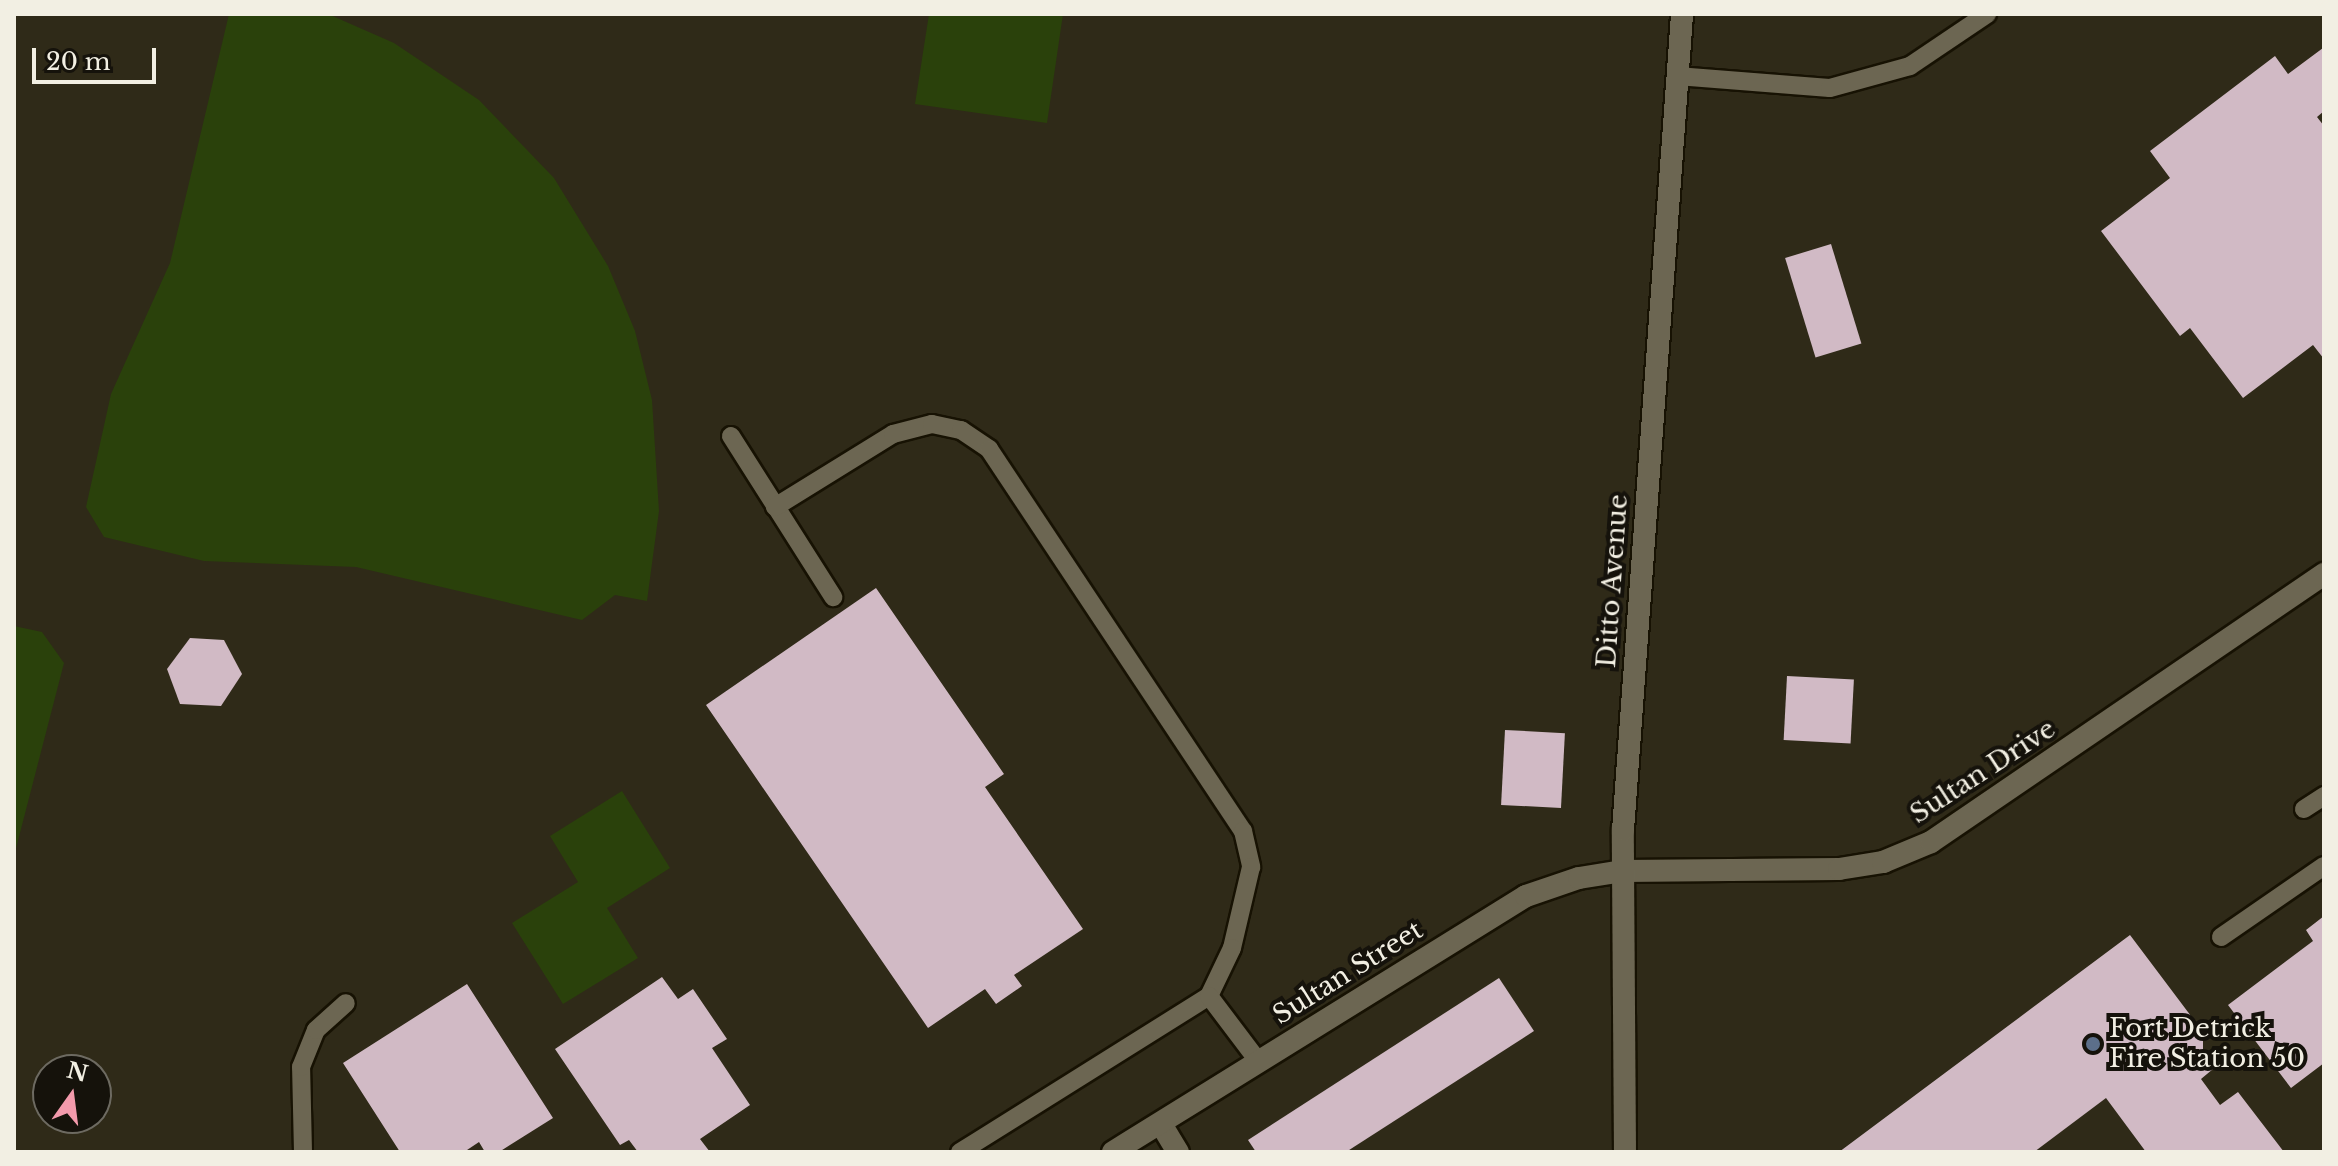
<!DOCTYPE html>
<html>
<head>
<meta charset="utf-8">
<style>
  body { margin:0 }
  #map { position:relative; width:2338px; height:1166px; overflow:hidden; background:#2f2a18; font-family:"Libre Baskerville",serif }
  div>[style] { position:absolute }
  .green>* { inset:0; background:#2a410b }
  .building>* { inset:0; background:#d1bac5; transform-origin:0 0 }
  .roads { filter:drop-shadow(2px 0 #171203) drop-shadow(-2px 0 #171203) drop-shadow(0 2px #171203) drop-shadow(0 -2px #171203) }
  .service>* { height:18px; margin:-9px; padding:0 9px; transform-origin:9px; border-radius:9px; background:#6c6652 }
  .minor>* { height:22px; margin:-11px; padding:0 11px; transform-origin:11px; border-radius:11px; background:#6c6652 }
  .dots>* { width:22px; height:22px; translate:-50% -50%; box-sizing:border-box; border:4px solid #15120b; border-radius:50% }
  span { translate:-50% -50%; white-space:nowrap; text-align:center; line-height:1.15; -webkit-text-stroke:8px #15120b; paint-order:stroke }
  .street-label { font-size:26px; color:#f2efe3 }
  .poi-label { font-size:26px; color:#f2efe3 }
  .left { translate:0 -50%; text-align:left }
  .frame { position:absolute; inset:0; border:16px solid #f2efe3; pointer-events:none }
  .north { position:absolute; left:32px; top:1054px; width:80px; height:80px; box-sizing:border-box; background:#15120b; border:2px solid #6d6a61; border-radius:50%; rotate:14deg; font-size:22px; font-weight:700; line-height:32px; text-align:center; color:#f2efe3 }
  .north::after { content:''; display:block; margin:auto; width:28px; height:36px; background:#f39aac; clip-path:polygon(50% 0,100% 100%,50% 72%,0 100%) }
  .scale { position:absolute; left:32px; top:48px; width:124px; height:36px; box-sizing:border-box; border:4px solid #f2efe3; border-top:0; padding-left:10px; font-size:24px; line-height:28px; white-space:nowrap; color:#f2efe3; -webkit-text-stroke:6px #15120b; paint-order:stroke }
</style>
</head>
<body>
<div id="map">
  <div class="green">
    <i style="clip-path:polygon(229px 14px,328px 14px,394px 43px,479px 100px,554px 178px,608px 266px,635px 331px,652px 400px,659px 511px,647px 601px,615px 595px,582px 620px,356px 567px,204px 561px,104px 537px,86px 507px,111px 394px,170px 263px)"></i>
    <i style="clip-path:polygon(929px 14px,1063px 14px,1047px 123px,915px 104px)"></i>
    <i style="clip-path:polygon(14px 626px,42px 632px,64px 663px,14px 856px)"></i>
    <i style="clip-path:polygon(622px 791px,670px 868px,607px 908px,638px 958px,563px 1004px,512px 923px,578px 882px,550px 836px)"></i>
  </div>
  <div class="building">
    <i style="clip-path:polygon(2323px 48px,2324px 111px,2317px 117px,2324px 126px,2324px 359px,2313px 345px,2243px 398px,2190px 328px,2180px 336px,2101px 231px,2170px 178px,2150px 151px,2275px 56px,2288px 74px)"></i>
    <i style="left:1831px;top:244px;width:104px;height:48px;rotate:73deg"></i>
    <i style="clip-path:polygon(876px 588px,1004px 774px,985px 787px,1083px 929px,1014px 975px,1022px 986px,996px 1004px,985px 989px,928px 1028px,706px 705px)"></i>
    <i style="clip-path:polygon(190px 638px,224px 640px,242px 674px,221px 706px,180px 704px,167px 669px)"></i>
    <i style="left:1787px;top:676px;width:67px;height:64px;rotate:3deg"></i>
    <i style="left:1505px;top:730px;width:60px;height:75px;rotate:3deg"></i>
    <i style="clip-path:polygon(2324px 916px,2324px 1063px,2291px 1088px,2228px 1005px,2313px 941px,2306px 930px)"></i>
    <i style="clip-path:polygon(2130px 935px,2203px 1032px,2203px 1056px,2213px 1069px,2201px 1079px,2220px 1105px,2238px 1092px,2284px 1152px,2146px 1152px,2106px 1098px,2034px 1152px,1839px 1152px)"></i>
    <i style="clip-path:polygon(662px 977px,678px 999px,693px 989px,727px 1039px,712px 1048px,750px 1105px,700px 1139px,710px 1152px,638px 1152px,629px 1140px,620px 1145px,555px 1049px)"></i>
    <i style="clip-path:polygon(1499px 978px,1534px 1031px,1346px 1152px,1256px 1152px,1248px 1140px)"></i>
    <i style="clip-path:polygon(467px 984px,553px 1118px,499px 1152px,485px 1152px,479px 1142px,464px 1152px,400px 1152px,343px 1063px)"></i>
  </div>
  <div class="roads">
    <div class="service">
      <i style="left:1677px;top:76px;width:153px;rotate:4.5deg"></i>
      <i style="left:1830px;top:88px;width:83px;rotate:-15.4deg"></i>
      <i style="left:1910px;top:66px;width:93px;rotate:-34deg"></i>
      <i style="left:731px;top:436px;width:191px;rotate:57.6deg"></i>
      <i style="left:775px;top:507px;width:139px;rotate:-31.7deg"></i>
      <i style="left:893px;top:434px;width:40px;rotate:-14.4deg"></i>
      <i style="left:932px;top:424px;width:30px;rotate:12deg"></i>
      <i style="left:961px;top:430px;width:34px;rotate:34deg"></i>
      <i style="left:989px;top:449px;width:459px;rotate:56.4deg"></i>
      <i style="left:1243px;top:831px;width:37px;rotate:77deg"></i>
      <i style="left:1251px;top:867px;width:83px;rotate:103.2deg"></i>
      <i style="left:1232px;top:948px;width:53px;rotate:115.6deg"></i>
      <i style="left:1209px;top:996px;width:294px;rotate:147.9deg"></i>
      <i style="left:2304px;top:809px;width:24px;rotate:-33deg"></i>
      <i style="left:2221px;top:937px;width:125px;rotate:-34.6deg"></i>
      <i style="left:1209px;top:996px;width:83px;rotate:52.9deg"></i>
      <i style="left:303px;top:1152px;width:85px;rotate:-91.3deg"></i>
      <i style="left:301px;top:1067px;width:40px;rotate:-68deg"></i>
      <i style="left:316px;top:1030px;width:40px;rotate:-42deg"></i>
    </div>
    <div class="minor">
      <i style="left:1161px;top:1124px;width:33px;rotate:59deg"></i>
      <i style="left:1113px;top:1152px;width:486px;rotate:-31.8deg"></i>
      <i style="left:1526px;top:896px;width:56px;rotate:-18.8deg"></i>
      <i style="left:1579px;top:878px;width:45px;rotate:-9deg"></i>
      <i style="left:1623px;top:871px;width:216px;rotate:-0.5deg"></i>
      <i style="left:1839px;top:869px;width:45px;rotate:-9deg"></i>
      <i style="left:1883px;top:862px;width:52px;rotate:-22.6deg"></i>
      <i style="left:1931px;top:842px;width:476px;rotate:-34.3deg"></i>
      <i style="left:1625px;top:1152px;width:322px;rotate:-90.4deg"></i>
      <i style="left:1623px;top:830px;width:818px;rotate:-85.86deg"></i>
    </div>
  </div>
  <div class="dots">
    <i style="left:2093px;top:1044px;background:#5c6f8a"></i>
  </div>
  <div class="street-label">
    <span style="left:1613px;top:581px;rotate:-86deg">Ditto Avenue</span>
    <span style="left:1983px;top:772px;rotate:-33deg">Sultan Drive</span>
    <span style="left:1348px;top:973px;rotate:-32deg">Sultan Street</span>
  </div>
  <div class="poi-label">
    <span class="left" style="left:2109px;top:1044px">Fort Detrick<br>Fire Station 50</span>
  </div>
  <div class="frame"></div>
  <div class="north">N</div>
  <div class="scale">20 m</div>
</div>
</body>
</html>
